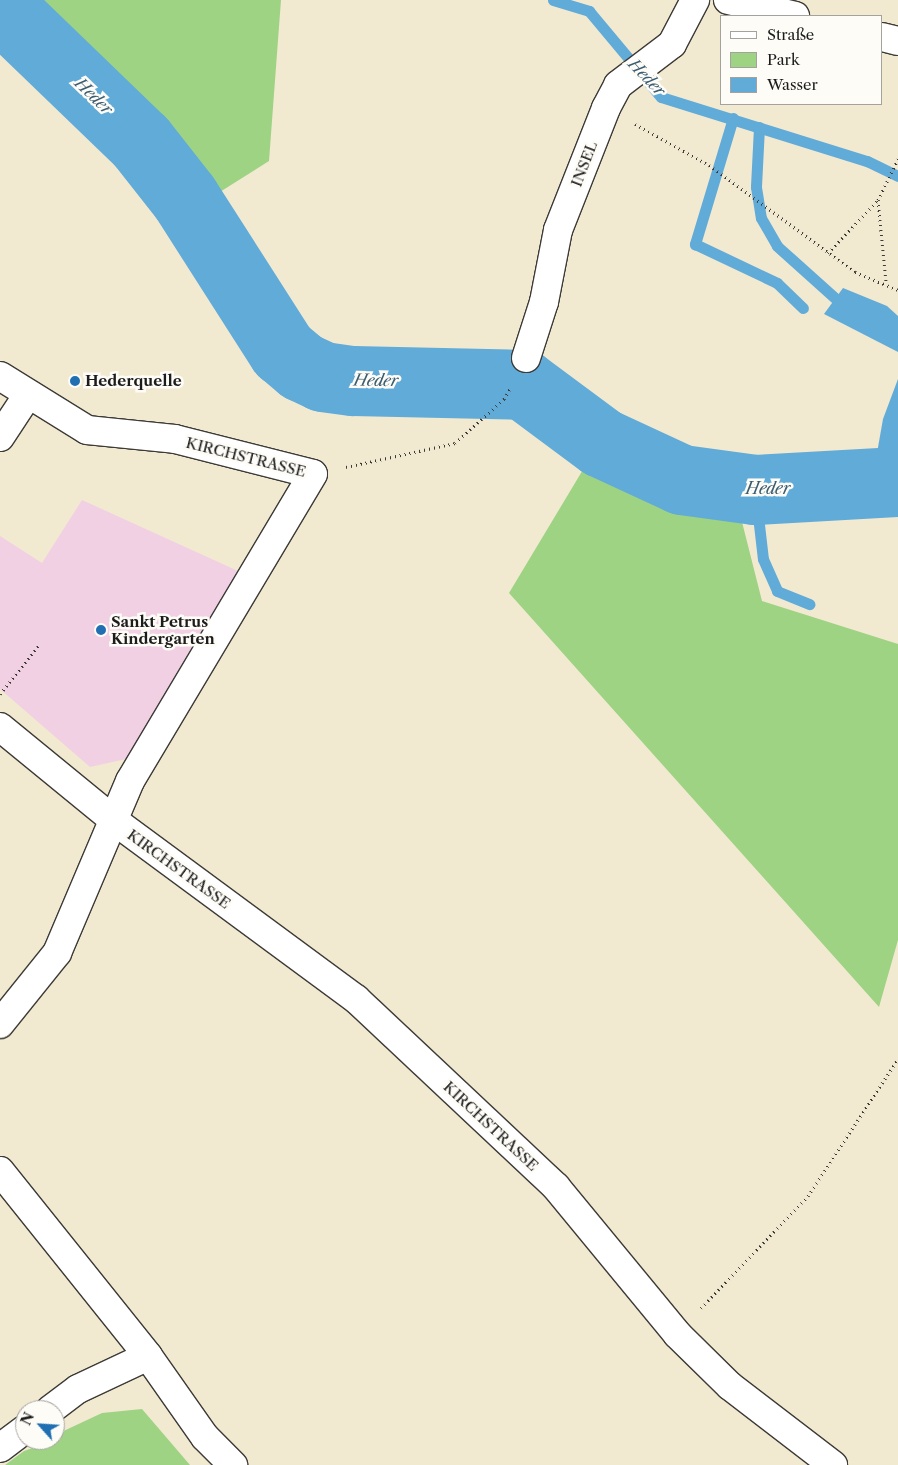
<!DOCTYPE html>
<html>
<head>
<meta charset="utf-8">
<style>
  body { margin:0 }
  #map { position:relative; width:898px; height:1465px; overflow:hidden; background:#f2e9d1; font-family:"Libre Caslon Text",serif }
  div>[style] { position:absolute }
  .built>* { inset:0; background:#f1d0e3 }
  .green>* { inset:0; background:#9ed384 }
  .water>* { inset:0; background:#61abd9 }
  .stream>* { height:11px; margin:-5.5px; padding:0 5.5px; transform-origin:5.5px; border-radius:5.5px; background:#61abd9 }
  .river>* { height:70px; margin:-35px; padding:0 35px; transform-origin:35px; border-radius:35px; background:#61abd9 }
  .path>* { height:3px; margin-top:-1.5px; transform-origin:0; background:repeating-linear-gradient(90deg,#3c3b37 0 1px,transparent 0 5px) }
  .roads { filter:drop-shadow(1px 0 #3c3b37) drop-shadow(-1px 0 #3c3b37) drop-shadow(0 1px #3c3b37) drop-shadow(0 -1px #3c3b37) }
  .minor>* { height:28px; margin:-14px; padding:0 14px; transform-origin:14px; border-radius:14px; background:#fff }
  .dots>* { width:14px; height:14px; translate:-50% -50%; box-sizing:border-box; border:2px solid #fdfcf7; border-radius:50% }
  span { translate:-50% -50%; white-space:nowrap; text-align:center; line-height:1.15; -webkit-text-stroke:5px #fdfcf7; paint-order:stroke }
  .street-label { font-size:15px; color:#1c1c1c }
  .poi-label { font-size:15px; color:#1c1c1c; font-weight:700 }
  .left { translate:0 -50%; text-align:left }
  .water-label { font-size:16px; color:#3b5c71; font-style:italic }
  .legend { position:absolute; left:720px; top:15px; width:162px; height:90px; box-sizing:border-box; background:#fdfcf7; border:1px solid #a3a29f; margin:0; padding:6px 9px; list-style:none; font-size:15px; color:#1c1c1c }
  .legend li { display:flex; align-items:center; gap:10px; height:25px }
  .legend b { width:25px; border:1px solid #a3a29f }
  .north { position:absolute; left:15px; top:1400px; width:50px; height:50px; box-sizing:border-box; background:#fdfcf7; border:1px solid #a3a29f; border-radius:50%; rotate:296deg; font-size:14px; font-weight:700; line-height:20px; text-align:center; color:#1c1c1c }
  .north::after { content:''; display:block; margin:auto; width:18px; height:22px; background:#1f6fb2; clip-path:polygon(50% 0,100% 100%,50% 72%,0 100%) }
</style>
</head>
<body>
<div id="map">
  <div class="built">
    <i style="clip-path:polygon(82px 500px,238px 571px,126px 759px,90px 767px,0 689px,0 536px,42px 563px)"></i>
  </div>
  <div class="green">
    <i style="clip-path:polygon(28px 0,281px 0,269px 161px,204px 202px,155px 128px,44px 24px)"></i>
    <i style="clip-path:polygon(593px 453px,740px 514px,762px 601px,898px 644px,898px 940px,879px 1007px,509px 593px)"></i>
    <i style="clip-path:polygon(142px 1409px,190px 1465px,5px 1465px,24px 1451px,55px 1440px,55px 1435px,102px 1413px)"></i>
  </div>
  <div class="water">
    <i style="clip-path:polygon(843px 288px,887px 306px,898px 316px,898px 352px,824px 314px)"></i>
    <i style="clip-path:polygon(898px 379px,898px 516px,881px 515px,877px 453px,883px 419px)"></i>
  </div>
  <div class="stream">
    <i style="left:553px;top:0;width:38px;rotate:17deg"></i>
    <i style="left:589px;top:11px;width:112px;rotate:50.1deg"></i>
    <i style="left:661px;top:97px;width:216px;rotate:17.3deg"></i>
    <i style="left:867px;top:161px;width:34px;rotate:26deg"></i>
    <i style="left:733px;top:118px;width:132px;rotate:106.8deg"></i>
    <i style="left:695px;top:244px;width:91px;rotate:25.4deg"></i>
    <i style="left:777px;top:283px;width:36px;rotate:44deg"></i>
    <i style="left:759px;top:127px;width:60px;rotate:92.9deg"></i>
    <i style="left:756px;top:187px;width:31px;rotate:81deg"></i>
    <i style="left:761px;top:218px;width:32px;rotate:60deg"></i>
    <i style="left:777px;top:246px;width:93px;rotate:41.9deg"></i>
    <i style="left:755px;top:490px;width:69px;rotate:83.4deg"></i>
    <i style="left:763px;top:559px;width:35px;rotate:66deg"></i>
    <i style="left:777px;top:591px;width:35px;rotate:22deg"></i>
  </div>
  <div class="river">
    <i style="left:0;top:6px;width:196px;rotate:44deg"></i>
    <i style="left:141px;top:142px;width:71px;rotate:51.8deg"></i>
    <i style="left:185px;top:198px;width:182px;rotate:57.4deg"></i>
    <i style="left:283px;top:351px;width:25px;rotate:40deg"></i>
    <i style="left:302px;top:367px;width:23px;rotate:25deg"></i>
    <i style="left:323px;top:377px;width:30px;rotate:8deg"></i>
    <i style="left:353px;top:381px;width:171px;rotate:1.3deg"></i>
    <i style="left:524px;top:385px;width:97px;rotate:36.6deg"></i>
    <i style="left:602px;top:443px;width:88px;rotate:24.8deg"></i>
    <i style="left:682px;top:480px;width:74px;rotate:7.8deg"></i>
    <i style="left:755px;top:490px;width:143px;rotate:-3.2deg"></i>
  </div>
  <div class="path">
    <i style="left:635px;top:124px;width:85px;rotate:29deg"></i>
    <i style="left:709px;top:165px;width:181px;rotate:36.2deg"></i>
    <i style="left:855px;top:272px;width:47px;rotate:22.7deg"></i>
    <i style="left:878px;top:200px;width:82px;rotate:84.4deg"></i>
    <i style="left:828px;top:253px;width:73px;rotate:-46.7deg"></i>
    <i style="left:878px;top:200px;width:46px;rotate:-64deg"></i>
    <i style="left:346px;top:467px;width:112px;rotate:-12.4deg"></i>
    <i style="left:455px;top:443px;width:66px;rotate:-41.9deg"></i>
    <i style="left:504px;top:399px;width:14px;rotate:-60deg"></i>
    <i style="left:0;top:694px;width:64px;rotate:-51.3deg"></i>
    <i style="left:701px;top:1308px;width:155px;rotate:-46.3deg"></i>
    <i style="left:808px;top:1196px;width:164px;rotate:-56.7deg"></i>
  </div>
  <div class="roads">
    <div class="minor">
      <i style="left:728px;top:0;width:69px;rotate:13.4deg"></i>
      <i style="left:882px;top:37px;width:16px;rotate:14deg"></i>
      <i style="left:526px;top:358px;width:59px;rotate:-72.2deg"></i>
      <i style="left:544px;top:302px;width:73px;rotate:-79deg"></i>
      <i style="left:558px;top:230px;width:131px;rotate:-68.5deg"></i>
      <i style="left:606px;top:108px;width:26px;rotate:-62deg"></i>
      <i style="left:618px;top:85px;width:68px;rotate:-37.2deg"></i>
      <i style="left:672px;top:44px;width:50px;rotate:-62.4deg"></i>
      <i style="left:0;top:376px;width:102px;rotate:31.8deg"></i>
      <i style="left:87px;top:430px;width:88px;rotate:5.8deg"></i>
      <i style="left:175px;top:439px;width:142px;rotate:14.2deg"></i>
      <i style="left:313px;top:474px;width:357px;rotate:120.8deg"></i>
      <i style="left:130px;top:781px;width:187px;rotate:113deg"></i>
      <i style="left:57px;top:953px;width:91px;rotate:128.8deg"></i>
      <i style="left:0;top:437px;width:49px;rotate:-56.6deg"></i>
      <i style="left:0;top:727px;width:150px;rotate:39.3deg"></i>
      <i style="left:116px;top:822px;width:298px;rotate:36.4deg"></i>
      <i style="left:356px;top:999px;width:274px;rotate:43.2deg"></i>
      <i style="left:556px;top:1187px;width:190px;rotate:50.5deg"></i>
      <i style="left:677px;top:1334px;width:74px;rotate:44.5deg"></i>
      <i style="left:730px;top:1386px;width:130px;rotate:37.5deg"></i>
      <i style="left:0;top:1171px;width:237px;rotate:51.3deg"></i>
      <i style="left:148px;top:1356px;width:99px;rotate:54.9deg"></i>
      <i style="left:205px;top:1437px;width:40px;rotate:45deg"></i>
      <i style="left:50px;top:1410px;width:35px;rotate:-37deg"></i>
      <i style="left:78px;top:1389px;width:77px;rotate:-25.2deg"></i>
      <i style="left:0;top:1448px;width:31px;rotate:-37deg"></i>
    </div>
  </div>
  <div class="dots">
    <i style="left:75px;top:381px;background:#1f6fb2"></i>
    <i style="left:101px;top:630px;background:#1f6fb2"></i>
  </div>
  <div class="street-label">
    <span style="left:584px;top:164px;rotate:-69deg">INSEL</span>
    <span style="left:246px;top:457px;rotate:14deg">KIRCHSTRASSE</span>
    <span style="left:179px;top:869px;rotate:36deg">KIRCHSTRASSE</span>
    <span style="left:491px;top:1126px;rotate:43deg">KIRCHSTRASSE</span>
  </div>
  <div class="poi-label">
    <span class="left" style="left:85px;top:381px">Hederquelle</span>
    <span class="left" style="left:111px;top:630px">Sankt Petrus<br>Kindergarten</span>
  </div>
  <div class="water-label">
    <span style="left:647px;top:77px;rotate:46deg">Heder</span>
    <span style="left:94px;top:96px;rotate:44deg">Heder</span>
    <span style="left:376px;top:380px;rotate:1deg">Heder</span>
    <span style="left:768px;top:488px">Heder</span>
  </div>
  <ul class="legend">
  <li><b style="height:6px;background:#fff"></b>Straße</li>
  <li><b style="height:14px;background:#9ed384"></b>Park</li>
  <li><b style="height:14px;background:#61abd9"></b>Wasser</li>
  </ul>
  <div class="north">N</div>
</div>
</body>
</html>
